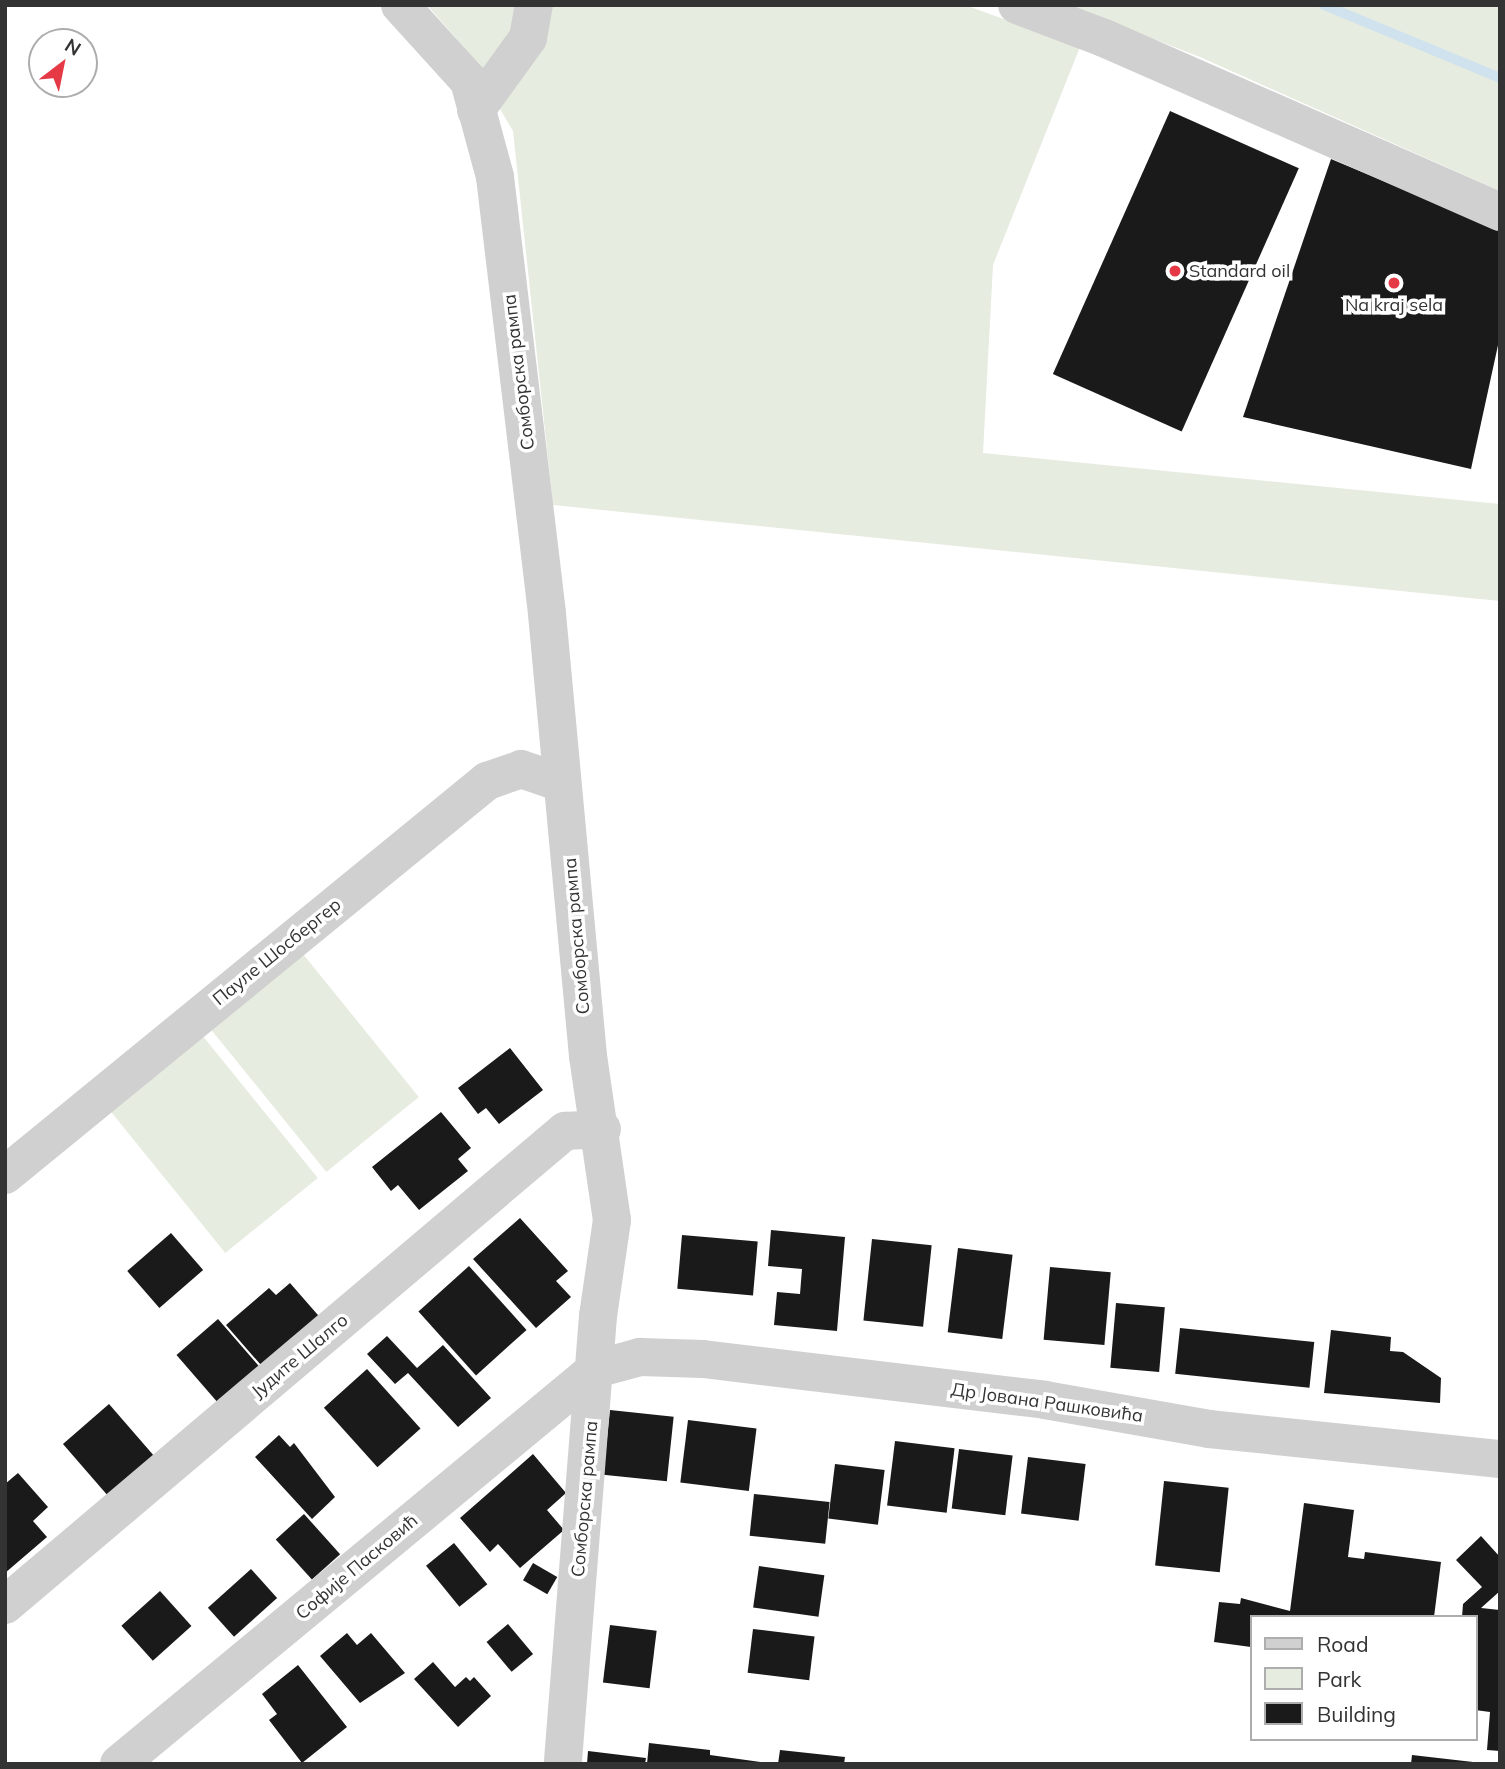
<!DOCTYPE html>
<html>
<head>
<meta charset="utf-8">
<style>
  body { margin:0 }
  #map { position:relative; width:1505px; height:1769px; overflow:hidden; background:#fff; font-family:Mulish,sans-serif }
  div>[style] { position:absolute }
  .green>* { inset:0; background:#e6ecdf; transform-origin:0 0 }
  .stream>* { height:10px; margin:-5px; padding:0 5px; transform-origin:5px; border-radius:5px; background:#cfe2ee }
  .building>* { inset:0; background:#1a1a1a; transform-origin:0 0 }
  .minor>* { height:38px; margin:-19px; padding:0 19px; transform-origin:19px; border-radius:19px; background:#d0d0d0 }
  .dots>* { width:19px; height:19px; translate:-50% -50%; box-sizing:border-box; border:4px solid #fff; border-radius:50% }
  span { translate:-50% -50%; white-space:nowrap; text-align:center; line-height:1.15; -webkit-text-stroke:7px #fff; paint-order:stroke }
  .poi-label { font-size:18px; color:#333 }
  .left { translate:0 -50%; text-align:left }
  .street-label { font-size:18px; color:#333 }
  .frame { position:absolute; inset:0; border:7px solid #333; pointer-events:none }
  .legend { position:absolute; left:1250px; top:1615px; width:228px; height:126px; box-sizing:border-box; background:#fff; border:2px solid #adadad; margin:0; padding:9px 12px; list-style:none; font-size:21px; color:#333 }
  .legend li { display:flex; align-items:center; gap:14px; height:35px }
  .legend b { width:35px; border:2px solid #adadad }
  .north { position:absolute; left:28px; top:28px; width:70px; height:70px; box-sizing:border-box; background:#fff; border:2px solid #adadad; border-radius:50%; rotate:32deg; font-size:19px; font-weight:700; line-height:28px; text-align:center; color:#333 }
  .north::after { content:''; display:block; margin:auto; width:24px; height:32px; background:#e63946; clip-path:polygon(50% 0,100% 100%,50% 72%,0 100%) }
</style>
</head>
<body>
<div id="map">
  <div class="green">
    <i style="clip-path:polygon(427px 5px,965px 5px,1080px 47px,993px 265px,983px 453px,1500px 504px,1500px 601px,553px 505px,513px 131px,463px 46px)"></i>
    <i style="clip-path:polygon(1066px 5px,1500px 5px,1500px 191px,1200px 57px)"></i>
    <i style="left:303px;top:954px;width:184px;height:119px;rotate:51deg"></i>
    <i style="left:202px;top:1035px;width:184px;height:119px;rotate:51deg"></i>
  </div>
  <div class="stream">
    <i style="left:1324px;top:5px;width:191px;rotate:22.5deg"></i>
  </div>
  <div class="building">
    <i style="left:1170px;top:111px;width:141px;height:288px;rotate:24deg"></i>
    <i style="clip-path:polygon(1331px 159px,1500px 230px,1500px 336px,1471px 469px,1243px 417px)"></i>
    <i style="clip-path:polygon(510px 1048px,543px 1090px,499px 1124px,486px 1108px,478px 1114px,458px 1088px)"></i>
    <i style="clip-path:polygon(441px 1112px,471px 1148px,458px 1159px,468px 1171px,419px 1210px,398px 1185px,391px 1191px,372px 1167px)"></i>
    <i style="clip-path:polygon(520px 1218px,568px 1271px,556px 1281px,571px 1297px,536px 1328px,473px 1259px)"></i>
    <i style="clip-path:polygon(771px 1230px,845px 1237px,837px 1331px,774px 1325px,777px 1292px,800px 1294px,802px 1269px,768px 1266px)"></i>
    <i style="left:171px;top:1233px;width:49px;height:58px;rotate:49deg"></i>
    <i style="left:682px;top:1235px;width:76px;height:54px;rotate:5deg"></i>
    <i style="left:872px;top:1239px;width:60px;height:82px;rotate:6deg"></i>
    <i style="left:958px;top:1248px;width:55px;height:85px;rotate:7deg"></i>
    <i style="left:469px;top:1266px;width:86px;height:68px;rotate:48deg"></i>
    <i style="left:1050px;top:1267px;width:61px;height:73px;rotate:5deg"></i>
    <i style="clip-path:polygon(290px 1283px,324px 1322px,267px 1372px,226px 1325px,269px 1288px,276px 1295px)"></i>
    <i style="left:1116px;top:1303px;width:49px;height:65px;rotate:5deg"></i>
    <i style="left:218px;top:1319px;width:77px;height:55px;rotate:49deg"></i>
    <i style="left:1180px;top:1328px;width:135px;height:46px;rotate:6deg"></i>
    <i style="clip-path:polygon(1331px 1330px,1391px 1337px,1390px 1351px,1403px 1352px,1441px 1378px,1440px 1403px,1324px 1393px)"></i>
    <i style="clip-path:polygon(387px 1336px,417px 1368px,443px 1345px,491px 1398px,458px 1427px,408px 1373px,395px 1384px,367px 1354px)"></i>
    <i style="left:367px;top:1369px;width:80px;height:58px;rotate:48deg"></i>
    <i style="left:109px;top:1404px;width:80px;height:61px;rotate:49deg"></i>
    <i style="left:610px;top:1410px;width:64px;height:65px;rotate:6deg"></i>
    <i style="left:688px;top:1420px;width:69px;height:63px;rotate:7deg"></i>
    <i style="clip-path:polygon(279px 1435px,290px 1447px,294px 1443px,335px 1497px,312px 1519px,255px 1457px)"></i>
    <i style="left:895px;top:1441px;width:60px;height:65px;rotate:7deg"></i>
    <i style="left:959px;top:1449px;width:54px;height:60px;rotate:7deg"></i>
    <i style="clip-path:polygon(533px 1454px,566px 1493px,547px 1510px,564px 1530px,520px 1568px,498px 1544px,490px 1552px,460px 1518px)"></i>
    <i style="left:1028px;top:1457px;width:58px;height:57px;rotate:7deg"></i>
    <i style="left:835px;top:1464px;width:50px;height:55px;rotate:7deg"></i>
    <i style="clip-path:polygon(18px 1473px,48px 1507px,33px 1521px,47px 1537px,5px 1573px,5px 1484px)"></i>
    <i style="left:1164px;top:1481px;width:65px;height:85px;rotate:6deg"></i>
    <i style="left:754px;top:1494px;width:76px;height:42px;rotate:6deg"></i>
    <i style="clip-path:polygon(1304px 1503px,1354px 1510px,1348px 1557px,1364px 1559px,1365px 1552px,1441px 1562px,1434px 1617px,1251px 1617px,1251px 1647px,1214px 1642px,1219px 1602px,1240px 1604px,1241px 1598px,1290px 1611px)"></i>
    <i style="left:304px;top:1514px;width:54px;height:38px;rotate:48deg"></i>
    <i style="clip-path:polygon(1481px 1536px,1500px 1557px,1500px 1591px,1481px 1608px,1500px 1610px,1500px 1751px,1487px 1750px,1490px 1712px,1475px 1710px,1475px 1617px,1462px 1617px,1463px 1604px,1482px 1587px,1456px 1560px)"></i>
    <i style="left:454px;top:1543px;width:53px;height:36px;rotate:51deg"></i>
    <i style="left:533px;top:1563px;width:28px;height:20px;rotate:30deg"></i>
    <i style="left:759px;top:1566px;width:66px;height:42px;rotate:8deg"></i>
    <i style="left:251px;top:1569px;width:39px;height:58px;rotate:48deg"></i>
    <i style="left:160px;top:1591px;width:47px;height:52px;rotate:48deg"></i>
    <i style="left:508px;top:1624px;width:39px;height:28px;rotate:50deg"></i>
    <i style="left:610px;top:1625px;width:47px;height:58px;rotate:7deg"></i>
    <i style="left:753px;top:1629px;width:62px;height:44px;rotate:7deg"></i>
    <i style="clip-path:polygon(347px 1633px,357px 1645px,371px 1633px,405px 1673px,360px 1703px,320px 1656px)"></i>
    <i style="clip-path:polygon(433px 1662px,455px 1687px,466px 1677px,470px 1681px,474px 1677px,491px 1696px,458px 1727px,414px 1679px)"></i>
    <i style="clip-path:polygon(298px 1665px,347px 1727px,302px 1763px,269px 1720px,277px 1714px,262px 1694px)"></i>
    <i style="clip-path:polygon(649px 1743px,710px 1750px,710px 1755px,774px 1764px,647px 1764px)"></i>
    <i style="clip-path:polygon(780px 1750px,845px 1757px,844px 1764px,778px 1764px)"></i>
    <i style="clip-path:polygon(588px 1751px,646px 1758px,645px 1764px,587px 1764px)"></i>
    <i style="clip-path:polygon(1412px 1755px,1473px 1762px,1473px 1764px,1411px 1764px)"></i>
  </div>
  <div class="minor">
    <i style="left:400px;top:5px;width:103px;rotate:47.8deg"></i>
    <i style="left:469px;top:81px;width:99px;rotate:74.8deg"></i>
    <i style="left:495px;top:177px;width:440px;rotate:83.2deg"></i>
    <i style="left:547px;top:614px;width:444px;rotate:84.7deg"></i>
    <i style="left:588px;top:1056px;width:166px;rotate:81.7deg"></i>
    <i style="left:612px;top:1220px;width:97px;rotate:98.3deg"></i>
    <i style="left:598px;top:1316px;width:449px;rotate:94.5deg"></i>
    <i style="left:1017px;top:5px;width:93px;rotate:20.8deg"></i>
    <i style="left:1104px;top:38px;width:433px;rotate:23.7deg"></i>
    <i style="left:476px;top:110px;width:89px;rotate:-54.2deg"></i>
    <i style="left:528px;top:38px;width:34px;rotate:-80deg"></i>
    <i style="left:5px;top:1175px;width:623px;rotate:-39.26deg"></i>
    <i style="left:487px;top:781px;width:36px;rotate:-19deg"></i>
    <i style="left:521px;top:769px;width:43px;rotate:18.9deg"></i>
    <i style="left:5px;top:1605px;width:734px;rotate:-40.25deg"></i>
    <i style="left:565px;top:1131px;width:37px;rotate:-3deg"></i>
    <i style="left:119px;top:1764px;width:619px;rotate:-39.63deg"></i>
    <i style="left:596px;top:1369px;width:46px;rotate:-15.3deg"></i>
    <i style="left:640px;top:1357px;width:63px;rotate:1.8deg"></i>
    <i style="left:703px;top:1359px;width:344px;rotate:6.8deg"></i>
    <i style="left:1045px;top:1400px;width:167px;rotate:10deg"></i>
    <i style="left:1209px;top:1429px;width:293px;rotate:5.9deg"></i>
  </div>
  <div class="dots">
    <i style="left:1175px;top:271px;background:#e63946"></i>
    <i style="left:1394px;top:283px;background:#e63946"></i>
  </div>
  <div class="poi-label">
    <span class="left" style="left:1189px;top:271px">Standard oil</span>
    <span style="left:1394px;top:305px">Na kraj sela</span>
  </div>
  <div class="street-label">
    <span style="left:519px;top:372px;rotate:-97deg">Сомборска рампа</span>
    <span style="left:577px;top:936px;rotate:-95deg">Сомборска рампа</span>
    <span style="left:277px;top:952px;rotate:-39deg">Пауле Шосбергер</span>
    <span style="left:300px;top:1356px;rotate:-40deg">Јудите Шалго</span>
    <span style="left:1047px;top:1403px;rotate:8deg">Др Јована Рашковића</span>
    <span style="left:585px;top:1499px;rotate:-85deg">Сомборска рампа</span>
    <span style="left:357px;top:1567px;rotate:-40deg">Софије Пасковић</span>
  </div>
  <div class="frame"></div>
  <ul class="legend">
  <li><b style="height:9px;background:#d0d0d0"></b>Road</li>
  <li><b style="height:19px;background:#e6ecdf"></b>Park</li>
  <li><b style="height:19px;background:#1a1a1a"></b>Building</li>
  </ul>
  <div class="north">N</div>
</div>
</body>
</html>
